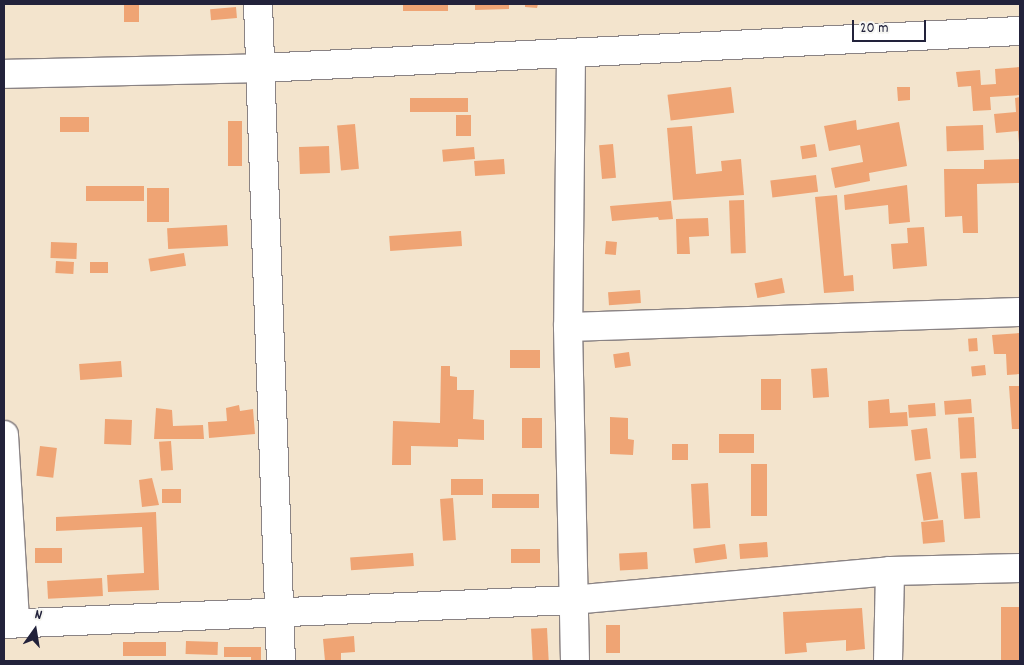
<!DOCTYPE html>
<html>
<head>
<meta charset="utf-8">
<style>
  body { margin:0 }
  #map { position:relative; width:1024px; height:665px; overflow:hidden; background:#f3e4cd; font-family:Dekko,sans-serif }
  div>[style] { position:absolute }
  .building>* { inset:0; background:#efa474; transform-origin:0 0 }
  .roads { filter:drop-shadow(1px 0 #8a8384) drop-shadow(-1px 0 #8a8384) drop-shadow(0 1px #8a8384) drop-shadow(0 -1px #8a8384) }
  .minor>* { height:28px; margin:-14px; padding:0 14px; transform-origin:14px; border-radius:14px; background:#fff }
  span { translate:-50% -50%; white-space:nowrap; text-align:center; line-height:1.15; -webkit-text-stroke:4.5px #f6f6f2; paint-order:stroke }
  .frame { position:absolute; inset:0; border:5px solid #22223b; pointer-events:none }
  .north { position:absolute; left:10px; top:605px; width:50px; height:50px; -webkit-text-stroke:4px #f6f6f2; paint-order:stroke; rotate:13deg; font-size:14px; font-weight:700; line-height:20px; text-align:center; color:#22223b }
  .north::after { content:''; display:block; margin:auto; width:18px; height:22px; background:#22223b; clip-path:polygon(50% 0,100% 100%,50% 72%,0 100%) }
  .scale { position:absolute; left:852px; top:20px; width:74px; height:22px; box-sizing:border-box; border:2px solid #22223b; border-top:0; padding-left:6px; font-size:15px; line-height:18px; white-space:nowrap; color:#22223b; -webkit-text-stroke:4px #f6f6f2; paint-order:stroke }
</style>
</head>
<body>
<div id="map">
  <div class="building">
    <i style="left:124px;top:4px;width:15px;height:18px"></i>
    <i style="left:403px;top:4px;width:45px;height:7px"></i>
    <i style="clip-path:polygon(475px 4px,509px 4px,509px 9px,475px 10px)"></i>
    <i style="clip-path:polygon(525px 4px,538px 4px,537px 8px,525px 7px)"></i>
    <i style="left:236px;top:7px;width:11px;height:26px;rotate:85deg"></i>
    <i style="clip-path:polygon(1020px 67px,1020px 95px,990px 97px,991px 110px,973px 111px,971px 86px,958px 87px,956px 72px,980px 70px,981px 85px,996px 84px,995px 69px)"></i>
    <i style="left:731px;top:87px;width:26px;height:64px;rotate:83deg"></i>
    <i style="clip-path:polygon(897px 87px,910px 87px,910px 100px,898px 101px)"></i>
    <i style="clip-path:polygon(1020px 97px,1020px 143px,1019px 143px,1018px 131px,996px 133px,994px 114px,1016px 112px,1015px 98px)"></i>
    <i style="left:468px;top:98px;width:14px;height:58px;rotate:90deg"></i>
    <i style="left:456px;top:115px;width:15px;height:21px"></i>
    <i style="left:60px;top:117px;width:29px;height:15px"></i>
    <i style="clip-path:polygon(856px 120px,857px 130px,899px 122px,907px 166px,869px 173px,870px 181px,835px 188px,831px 168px,863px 162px,860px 145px,829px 151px,824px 126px)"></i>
    <i style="left:228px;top:121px;width:14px;height:45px"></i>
    <i style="left:355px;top:124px;width:45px;height:18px;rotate:85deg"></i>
    <i style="left:983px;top:125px;width:25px;height:37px;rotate:88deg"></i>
    <i style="clip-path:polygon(692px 126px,696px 174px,722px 171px,721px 161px,741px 159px,744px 195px,673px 200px,667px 128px)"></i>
    <i style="left:613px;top:144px;width:34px;height:14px;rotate:85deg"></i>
    <i style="left:815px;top:144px;width:13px;height:15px;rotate:81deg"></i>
    <i style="left:329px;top:146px;width:27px;height:30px;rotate:88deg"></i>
    <i style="left:474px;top:147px;width:12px;height:32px;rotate:85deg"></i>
    <i style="left:504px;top:159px;width:15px;height:30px;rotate:86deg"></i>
    <i style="clip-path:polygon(1020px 159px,1020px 183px,977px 184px,978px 233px,963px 233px,962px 216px,945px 217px,944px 169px,984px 169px,984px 160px)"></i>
    <i style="left:816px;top:175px;width:17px;height:46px;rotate:83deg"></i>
    <i style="clip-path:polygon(907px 185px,910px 222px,889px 224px,888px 205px,845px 210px,844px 195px)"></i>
    <i style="left:86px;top:186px;width:58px;height:15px"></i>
    <i style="left:147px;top:188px;width:22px;height:34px"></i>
    <i style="clip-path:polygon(837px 195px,844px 276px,853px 275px,854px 291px,824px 293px,815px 197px)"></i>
    <i style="left:744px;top:200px;width:53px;height:15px;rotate:88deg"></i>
    <i style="clip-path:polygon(671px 201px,673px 219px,659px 220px,658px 217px,612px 221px,610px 206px)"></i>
    <i style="clip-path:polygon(708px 218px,709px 236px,689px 237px,690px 254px,677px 254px,676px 219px)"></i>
    <i style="left:227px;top:225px;width:21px;height:60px;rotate:87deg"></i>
    <i style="clip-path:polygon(924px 227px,927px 266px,893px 269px,891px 244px,908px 243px,907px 228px)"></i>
    <i style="left:461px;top:231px;width:15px;height:72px;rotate:86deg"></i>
    <i style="left:606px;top:241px;width:11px;height:13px;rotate:5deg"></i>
    <i style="left:51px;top:242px;width:26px;height:16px;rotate:2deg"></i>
    <i style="left:184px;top:253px;width:13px;height:36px;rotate:81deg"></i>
    <i style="left:56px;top:261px;width:18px;height:12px;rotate:3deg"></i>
    <i style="left:90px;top:262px;width:18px;height:11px"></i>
    <i style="left:782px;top:278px;width:15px;height:28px;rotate:79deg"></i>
    <i style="left:640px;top:290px;width:13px;height:32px;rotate:86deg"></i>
    <i style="clip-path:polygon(1020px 333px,1020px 374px,1007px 375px,1006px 354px,994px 354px,992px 335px)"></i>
    <i style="left:977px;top:338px;width:13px;height:9px;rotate:86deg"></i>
    <i style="left:510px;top:350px;width:30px;height:18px"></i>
    <i style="left:629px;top:352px;width:14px;height:16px;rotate:82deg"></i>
    <i style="left:121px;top:361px;width:16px;height:42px;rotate:86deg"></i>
    <i style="left:985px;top:365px;width:10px;height:14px;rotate:84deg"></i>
    <i style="clip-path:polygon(441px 366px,450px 366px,450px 376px,457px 377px,457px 390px,474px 390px,473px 419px,484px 420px,484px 440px,458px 439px,458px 447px,411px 446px,411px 465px,392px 465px,393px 421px,440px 423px)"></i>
    <i style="left:827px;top:368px;width:29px;height:16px;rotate:86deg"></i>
    <i style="left:761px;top:379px;width:20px;height:31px"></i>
    <i style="clip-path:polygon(1009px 386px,1020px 386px,1020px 429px,1012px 429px)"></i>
    <i style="clip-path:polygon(889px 399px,890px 413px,907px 412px,908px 426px,869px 428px,868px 401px)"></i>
    <i style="left:971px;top:399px;width:14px;height:27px;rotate:86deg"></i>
    <i style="left:935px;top:403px;width:13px;height:27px;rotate:86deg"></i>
    <i style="clip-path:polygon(239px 405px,240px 411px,253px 409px,255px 434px,209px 438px,208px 422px,227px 421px,226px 408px)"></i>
    <i style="clip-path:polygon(156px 408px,172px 410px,173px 426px,203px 425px,204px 439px,154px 439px)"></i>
    <i style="clip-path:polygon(610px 417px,628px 418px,628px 439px,634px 440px,633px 455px,610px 454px)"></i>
    <i style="left:974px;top:417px;width:41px;height:16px;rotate:87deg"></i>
    <i style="left:522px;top:418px;width:20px;height:30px"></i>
    <i style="left:105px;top:419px;width:27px;height:25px;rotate:2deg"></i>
    <i style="left:927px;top:428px;width:31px;height:16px;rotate:83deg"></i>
    <i style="left:719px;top:434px;width:35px;height:19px"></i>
    <i style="left:171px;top:441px;width:29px;height:12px;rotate:86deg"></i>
    <i style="left:672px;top:444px;width:16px;height:16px"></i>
    <i style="left:40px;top:446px;width:17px;height:30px;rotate:7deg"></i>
    <i style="left:751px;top:464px;width:16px;height:52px"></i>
    <i style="left:931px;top:472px;width:47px;height:15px;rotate:81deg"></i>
    <i style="left:977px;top:472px;width:46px;height:16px;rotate:86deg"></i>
    <i style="clip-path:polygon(152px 478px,159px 505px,142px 507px,139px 480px)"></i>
    <i style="left:483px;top:479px;width:16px;height:32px;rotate:90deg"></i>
    <i style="left:708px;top:483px;width:45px;height:17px;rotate:87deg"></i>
    <i style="left:162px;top:489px;width:19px;height:14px"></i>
    <i style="left:539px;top:494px;width:14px;height:47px;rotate:90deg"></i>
    <i style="left:453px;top:498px;width:42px;height:13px;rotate:86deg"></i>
    <i style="clip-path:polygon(156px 512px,159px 590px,108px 592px,107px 575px,144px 573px,142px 527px,56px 531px,56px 517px)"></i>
    <i style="left:943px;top:520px;width:22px;height:22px;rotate:85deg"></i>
    <i style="left:767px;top:542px;width:15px;height:28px;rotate:86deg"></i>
    <i style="left:725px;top:544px;width:15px;height:32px;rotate:82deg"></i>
    <i style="left:62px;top:548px;width:15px;height:27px;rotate:90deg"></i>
    <i style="left:540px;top:549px;width:14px;height:29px;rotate:90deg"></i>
    <i style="left:647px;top:552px;width:17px;height:28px;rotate:87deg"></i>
    <i style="left:413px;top:553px;width:13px;height:63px;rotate:86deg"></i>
    <i style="left:102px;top:578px;width:18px;height:55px;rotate:87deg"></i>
    <i style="left:1001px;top:607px;width:19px;height:54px"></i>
    <i style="clip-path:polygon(862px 608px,865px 649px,846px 651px,846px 640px,806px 643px,807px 652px,785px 654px,783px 612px)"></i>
    <i style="left:606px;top:625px;width:14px;height:28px"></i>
    <i style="left:547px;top:628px;width:33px;height:16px;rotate:87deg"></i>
    <i style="clip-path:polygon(354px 636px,355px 652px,341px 653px,341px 661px,325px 661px,323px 639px)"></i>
    <i style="left:186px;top:641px;width:32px;height:13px;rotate:2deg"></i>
    <i style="left:123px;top:642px;width:43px;height:14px"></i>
    <i style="clip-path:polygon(224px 647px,261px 647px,261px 661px,251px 661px,251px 657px,224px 657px)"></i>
  </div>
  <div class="roads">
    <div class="minor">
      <i style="left:258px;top:4px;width:657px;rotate:88deg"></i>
      <i style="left:571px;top:54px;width:273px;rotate:90.6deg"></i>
      <i style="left:568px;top:327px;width:334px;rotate:88.8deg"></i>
      <i style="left:4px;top:74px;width:256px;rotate:-1.3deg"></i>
      <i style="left:260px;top:68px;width:761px;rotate:-2.79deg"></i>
      <i style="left:568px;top:327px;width:452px;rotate:-1.9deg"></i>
      <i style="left:4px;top:435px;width:187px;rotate:86.6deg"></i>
      <i style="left:4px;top:624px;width:569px;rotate:-2.42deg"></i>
      <i style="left:572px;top:600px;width:319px;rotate:-5.2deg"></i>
      <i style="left:890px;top:571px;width:130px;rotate:-1.3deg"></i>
      <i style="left:888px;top:661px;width:90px;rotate:-88.7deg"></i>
    </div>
  </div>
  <div class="frame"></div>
  <div class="north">N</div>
  <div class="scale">20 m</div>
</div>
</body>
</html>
